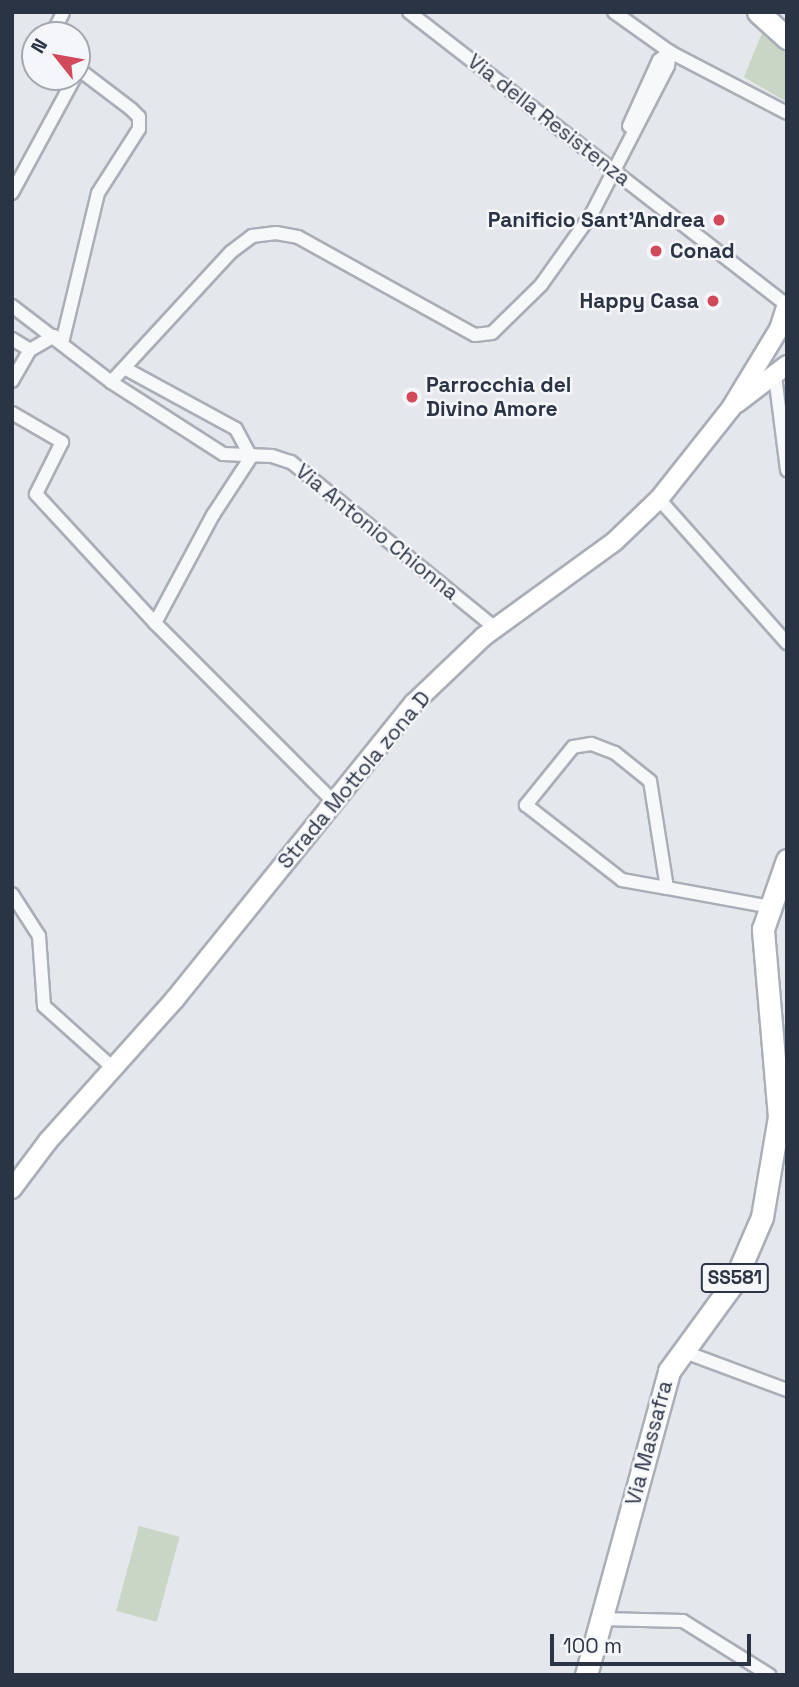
<!DOCTYPE html>
<html>
<head>
<meta charset="utf-8">
<style>
  body { margin:0 }
  #map { position:relative; width:799px; height:1687px; overflow:hidden; background:#e4e7ec; font-family:"Space Grotesk",sans-serif }
  div>[style] { position:absolute }
  .green>* { inset:0; background:#c9d6c5; transform-origin:0 0 }
  .roads { filter:drop-shadow(2px 0 #a9aeb7) drop-shadow(-2px 0 #a9aeb7) drop-shadow(0 2px #a9aeb7) drop-shadow(0 -2px #a9aeb7) }
  .minor>* { height:12px; margin:-6px; padding:0 6px; transform-origin:6px; border-radius:6px; background:#f7f8fa }
  .secondary>* { height:18px; margin:-9px; padding:0 9px; transform-origin:9px; border-radius:9px; background:#fff }
  .primary>* { height:21px; margin:-10.5px; padding:0 10.5px; transform-origin:10.5px; border-radius:10.5px; background:#fff }
  .dots>* { width:19px; height:19px; translate:-50% -50%; box-sizing:border-box; border:4px solid #f4f6f9; border-radius:50% }
  span { translate:-50% -50%; white-space:nowrap; text-align:center; line-height:1.15; -webkit-text-stroke:5px #f4f6f9; paint-order:stroke }
  .shield-label span { padding:2px 5px; background:#f4f6f9; border:2px solid; border-radius:5px; -webkit-text-stroke-width:0 }
  .shield-label { font-size:19px; color:#2b3445; font-weight:700 }
  .street-label { font-size:21px; color:#2b3445 }
  .poi-label { font-size:21px; color:#2b3445; font-weight:700 }
  .right { translate:-100% -50%; text-align:right }
  .left { translate:0 -50%; text-align:left }
  .frame { position:absolute; inset:0; border:14px solid #2b3445; pointer-events:none }
  .north { position:absolute; left:21px; top:21px; width:70px; height:70px; box-sizing:border-box; background:#f4f6f9; border:2px solid #a4a8b1; border-radius:50%; rotate:301deg; font-size:19px; font-weight:700; line-height:28px; text-align:center; color:#2b3445 }
  .north::after { content:''; display:block; margin:auto; width:24px; height:32px; background:#d1495b; clip-path:polygon(50% 0,100% 100%,50% 72%,0 100%) }
  .scale { position:absolute; left:550px; top:1634px; width:201px; height:32px; box-sizing:border-box; border:4px solid #2b3445; border-top:0; padding-left:9px; font-size:21px; line-height:24px; white-space:nowrap; color:#2b3445; -webkit-text-stroke:5px #f4f6f9; paint-order:stroke }
</style>
</head>
<body>
<div id="map">
  <div class="green">
    <i style="clip-path:polygon(764px 28px,787px 53px,787px 102px,744px 77px)"></i>
    <i style="left:139px;top:1526px;width:42px;height:88px;rotate:15deg"></i>
  </div>
  <div class="roads">
    <div class="minor">
      <i style="left:409px;top:12px;width:478px;rotate:37.8deg"></i>
      <i style="left:614px;top:12px;width:69px;rotate:35.5deg"></i>
      <i style="left:670px;top:52px;width:132px;rotate:27.5deg"></i>
      <i style="left:52px;top:35px;width:25px;rotate:-64deg"></i>
      <i style="left:629px;top:126px;width:72px;rotate:-65.6deg"></i>
      <i style="left:659px;top:60px;width:14px;rotate:-36deg"></i>
      <i style="left:12px;top:193px;width:132px;rotate:-61.5deg"></i>
      <i style="left:12px;top:306px;width:125px;rotate:37.5deg"></i>
      <i style="left:111px;top:382px;width:133px;rotate:32.7deg"></i>
      <i style="left:223px;top:454px;width:49px;rotate:2.3deg"></i>
      <i style="left:272px;top:456px;width:20px;rotate:18deg"></i>
      <i style="left:291px;top:462px;width:263px;rotate:39.1deg"></i>
      <i style="left:12px;top:339px;width:21px;rotate:31deg"></i>
      <i style="left:62px;top:343px;width:154px;rotate:-76.5deg"></i>
      <i style="left:98px;top:193px;width:76px;rotate:-57.4deg"></i>
      <i style="left:139px;top:129px;width:12px;rotate:-90deg"></i>
      <i style="left:139px;top:117px;width:11px;rotate:-135deg"></i>
      <i style="left:131px;top:109px;width:68px;rotate:-142.8deg"></i>
      <i style="left:126px;top:369px;width:125px;rotate:28.6deg"></i>
      <i style="left:236px;top:429px;width:32px;rotate:62deg"></i>
      <i style="left:775px;top:376px;width:95px;rotate:82.7deg"></i>
      <i style="left:12px;top:381px;width:36px;rotate:-60deg"></i>
      <i style="left:30px;top:350px;width:28px;rotate:-30deg"></i>
      <i style="left:111px;top:382px;width:177px;rotate:-47.3deg"></i>
      <i style="left:231px;top:252px;width:26px;rotate:-37deg"></i>
      <i style="left:252px;top:236px;width:24px;rotate:-7deg"></i>
      <i style="left:276px;top:233px;width:22px;rotate:10deg"></i>
      <i style="left:298px;top:237px;width:202px;rotate:29deg"></i>
      <i style="left:475px;top:335px;width:17px;rotate:-7deg"></i>
      <i style="left:492px;top:333px;width:69px;rotate:-44.4deg"></i>
      <i style="left:541px;top:285px;width:86px;rotate:-54.5deg"></i>
      <i style="left:591px;top:215px;width:168px;rotate:-62.7deg"></i>
      <i style="left:668px;top:66px;width:14px;rotate:-82deg"></i>
      <i style="left:12px;top:413px;width:58px;rotate:30.1deg"></i>
      <i style="left:62px;top:442px;width:58px;rotate:116.6deg"></i>
      <i style="left:36px;top:494px;width:176px;rotate:47.3deg"></i>
      <i style="left:155px;top:623px;width:253px;rotate:45deg"></i>
      <i style="left:659px;top:499px;width:193px;rotate:48.4deg"></i>
      <i style="left:155px;top:623px;width:123px;rotate:-61.8deg"></i>
      <i style="left:213px;top:515px;width:69px;rotate:-56.8deg"></i>
      <i style="left:667px;top:888px;width:108px;rotate:-99deg"></i>
      <i style="left:650px;top:781px;width:45px;rotate:-141.3deg"></i>
      <i style="left:615px;top:753px;width:26px;rotate:-159deg"></i>
      <i style="left:591px;top:744px;width:18px;rotate:171deg"></i>
      <i style="left:573px;top:747px;width:75px;rotate:129deg"></i>
      <i style="left:526px;top:805px;width:122px;rotate:38deg"></i>
      <i style="left:622px;top:880px;width:46px;rotate:10.1deg"></i>
      <i style="left:667px;top:888px;width:106px;rotate:10.4deg"></i>
      <i style="left:12px;top:894px;width:50px;rotate:57.3deg"></i>
      <i style="left:39px;top:936px;width:70px;rotate:85.9deg"></i>
      <i style="left:44px;top:1006px;width:93px;rotate:41.9deg"></i>
      <i style="left:682px;top:1351px;width:112px;rotate:20.4deg"></i>
      <i style="left:601px;top:1619px;width:82px;rotate:1.4deg"></i>
      <i style="left:683px;top:1621px;width:102px;rotate:32.1deg"></i>
    </div>
    <div class="secondary">
      <i style="left:737px;top:403px;width:63px;rotate:-37.2deg"></i>
      <i style="left:12px;top:1189px;width:60px;rotate:-53.1deg"></i>
      <i style="left:48px;top:1141px;width:191px;rotate:-48.2deg"></i>
      <i style="left:175px;top:999px;width:380px;rotate:-51.1deg"></i>
      <i style="left:414px;top:703px;width:95px;rotate:-43.7deg"></i>
      <i style="left:483px;top:637px;width:163px;rotate:-36deg"></i>
      <i style="left:615px;top:541px;width:61px;rotate:-43.7deg"></i>
      <i style="left:659px;top:499px;width:116px;rotate:-51.6deg"></i>
      <i style="left:731px;top:408px;width:92px;rotate:-58.7deg"></i>
      <i style="left:779px;top:329px;width:26px;rotate:-72deg"></i>
    </div>
    <div class="primary">
      <i style="left:758px;top:12px;width:39px;rotate:42deg"></i>
      <i style="left:586px;top:1675px;width:315px;rotate:-74.7deg"></i>
      <i style="left:669px;top:1371px;width:110px;rotate:-53.9deg"></i>
      <i style="left:734px;top:1282px;width:71px;rotate:-66.7deg"></i>
      <i style="left:762px;top:1217px;width:101px;rotate:-80.4deg"></i>
      <i style="left:779px;top:1117px;width:189px;rotate:-94.9deg"></i>
      <i style="left:763px;top:929px;width:73px;rotate:-70.8deg"></i>
    </div>
  </div>
  <div class="dots">
    <i style="left:719px;top:220px;background:#d1495b"></i>
    <i style="left:656px;top:251px;background:#d1495b"></i>
    <i style="left:713px;top:301px;background:#d1495b"></i>
    <i style="left:412px;top:397px;background:#d1495b"></i>
  </div>
  <div class="shield-label">
    <span style="left:735px;top:1278px">SS581</span>
  </div>
  <div class="street-label">
    <span style="left:549px;top:120px;rotate:38deg">Via della Resistenza</span>
    <span style="left:377px;top:532px;rotate:39deg">Via Antonio Chionna</span>
    <span style="left:354px;top:780px;rotate:-50deg">Strada Mottola zona D</span>
    <span style="left:649px;top:1443px;rotate:-75deg">Via Massafra</span>
  </div>
  <div class="poi-label">
    <span class="right" style="left:705px;top:220px">Panificio Sant'Andrea</span>
    <span class="left" style="left:670px;top:251px">Conad</span>
    <span class="right" style="left:699px;top:301px">Happy Casa</span>
    <span class="left" style="left:426px;top:397px">Parrocchia del<br>Divino Amore</span>
  </div>
  <div class="frame"></div>
  <div class="north">N</div>
  <div class="scale">100 m</div>
</div>
</body>
</html>
